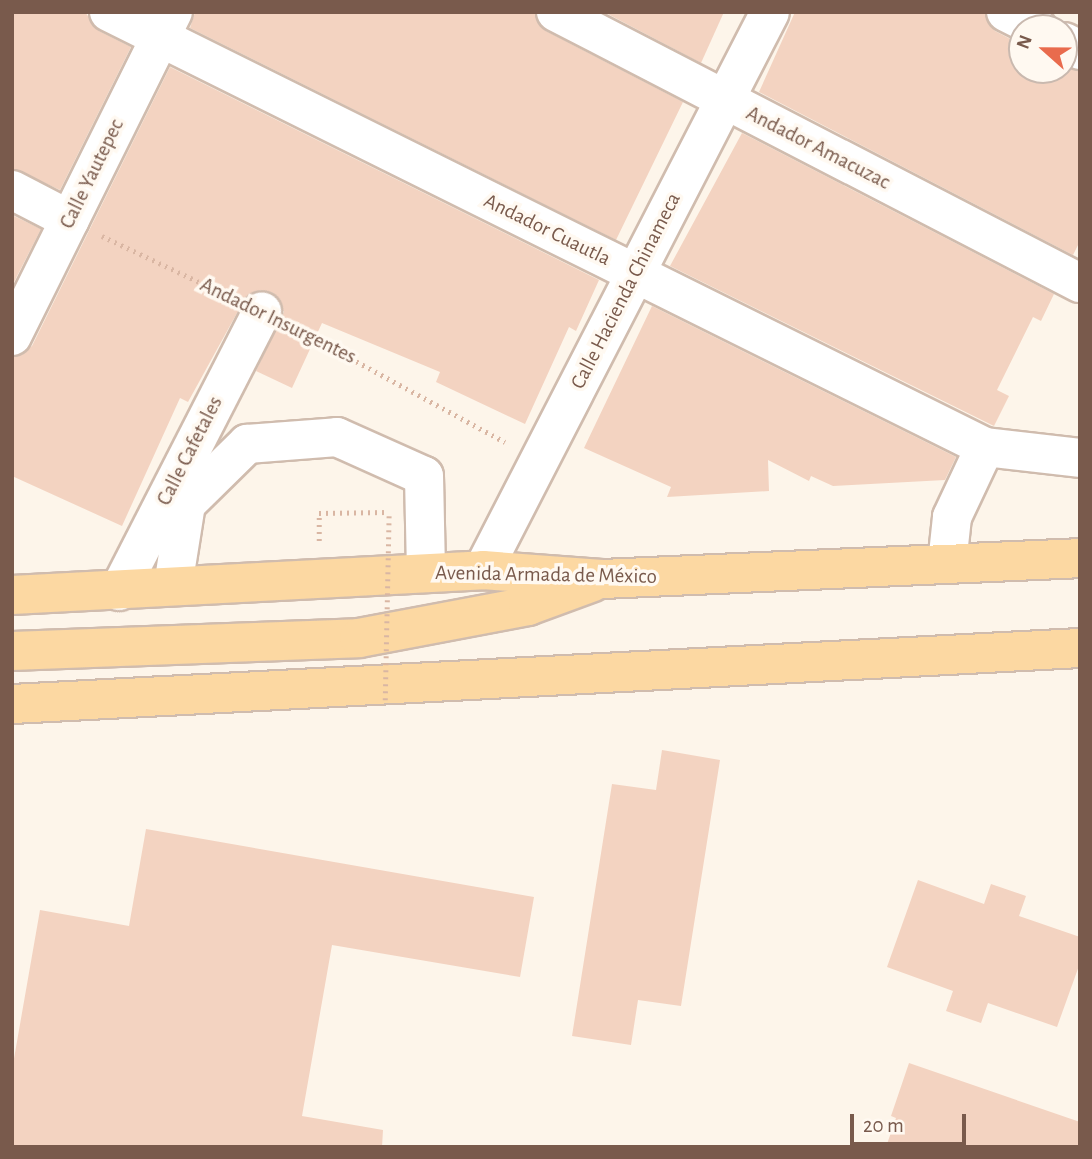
<!DOCTYPE html>
<html>
<head>
<meta charset="utf-8">
<style>
  body { margin:0 }
  #map { position:relative; width:1092px; height:1159px; overflow:hidden; background:#fdf5ea; font-family:"Alegreya Sans",sans-serif }
  div>[style] { position:absolute }
  .building>* { inset:0; background:#f3d3c1 }
  .path>* { height:4.5px; margin-top:-2.25px; transform-origin:0; background:repeating-linear-gradient(90deg,#d9b6a3 0 2px,transparent 0 7px) }
  .roads { filter:drop-shadow(2px 0 #d0bcae) drop-shadow(-2px 0 #d0bcae) drop-shadow(0 2px #d0bcae) drop-shadow(0 -2px #d0bcae) }
  .minor>* { height:38px; margin:-19px; padding:0 19px; transform-origin:19px; border-radius:19px; background:#fff }
  .major>* { height:38px; margin:-19px; padding:0 19px; transform-origin:19px; border-radius:19px; background:#fcd8a2 }
  .path-bridge>* { height:4.5px; margin-top:-2.25px; transform-origin:0; background:repeating-linear-gradient(90deg,#d9b6a3 0 2px,transparent 0 7px) }
  span { translate:-50% -50%; white-space:nowrap; text-align:center; line-height:1.15; -webkit-text-stroke:7px #fff9f1; paint-order:stroke }
  .street-label { font-size:21px; color:#795a4c }
  .frame { position:absolute; inset:0; border:14px solid #795a4c; pointer-events:none }
  .north { position:absolute; left:1008px; top:14px; width:70px; height:70px; box-sizing:border-box; background:#fff9f1; border:2px solid #c9b9af; border-radius:50%; rotate:291deg; font-size:19px; font-weight:700; line-height:28px; text-align:center; color:#795a4c }
  .north::after { content:''; display:block; margin:auto; width:24px; height:32px; background:#e96b4d; clip-path:polygon(50% 0,100% 100%,50% 72%,0 100%) }
  .scale { position:absolute; left:850px; top:1114px; width:116px; height:32px; box-sizing:border-box; border:4px solid #795a4c; border-top:0; padding-left:9px; font-size:21px; line-height:24px; white-space:nowrap; color:#795a4c; -webkit-text-stroke:5px #fff9f1; paint-order:stroke }
</style>
</head>
<body>
<div id="map">
  <div class="building">
    <i style="clip-path:polygon(12px 12px,85px 12px,99px 31px,131px 47px,60px 190px,12px 168px)"></i>
    <i style="clip-path:polygon(195px 12px,534px 12px,546px 31px,683px 102px,616px 240px,190px 28px)"></i>
    <i style="clip-path:polygon(604px 12px,724px 12px,701px 63px)"></i>
    <i style="clip-path:polygon(795px 12px,984px 12px,995px 31px,1022px 45px,1022px 70px,1064px 70px,1064px 66px,1080px 72px,1080px 241px,1073px 255px,759px 92px)"></i>
    <i style="clip-path:polygon(170px 67px,599px 280px,576px 331px,569px 327px,525px 424px,436px 382px,440px 372px,322px 323px,292px 388px,256px 371px,284px 312px,273px 293px,260px 290px,243px 302px,188px 402px,180px 398px,122px 526px,12px 476px,12px 358px,32px 346px)"></i>
    <i style="clip-path:polygon(742px 133px,1054px 294px,1041px 321px,1033px 317px,997px 390px,1009px 396px,994px 426px,670px 266px)"></i>
    <i style="clip-path:polygon(12px 215px,41px 229px,12px 286px)"></i>
    <i style="clip-path:polygon(652px 306px,956px 457px,945px 480px,833px 486px,811px 476px,809px 481px,768px 460px,769px 491px,667px 497px,671px 487px,584px 448px)"></i>
    <i style="clip-path:polygon(662px 750px,720px 760px,681px 1006px,638px 1000px,631px 1045px,572px 1036px,612px 784px,656px 790px)"></i>
    <i style="clip-path:polygon(146px 829px,534px 897px,520px 977px,332px 945px,302px 1116px,383px 1130px,382px 1147px,12px 1147px,12px 1070px,40px 910px,129px 926px)"></i>
    <i style="clip-path:polygon(918px 880px,984px 904px,991px 884px,1026px 896px,1019px 916px,1080px 937px,1080px 963px,1057px 1027px,988px 1003px,981px 1023px,946px 1011px,953px 991px,887px 967px)"></i>
    <i style="clip-path:polygon(909px 1063px,1080px 1122px,1080px 1147px,886px 1147px,896px 1118px,891px 1116px)"></i>
  </div>
  <div class="path">
    <i style="left:102px;top:236px;width:138px;rotate:25.3deg"></i>
    <i style="left:295px;top:328px;width:239px;rotate:28.5deg"></i>
    <i style="left:319px;top:541px;width:28px;rotate:-90deg"></i>
    <i style="left:319px;top:513px;width:69px;rotate:-0.8deg"></i>
  </div>
  <div class="roads">
    <div class="minor">
      <i style="left:109px;top:12px;width:978px;rotate:26.41deg"></i>
      <i style="left:985px;top:447px;width:96px;rotate:6.6deg"></i>
      <i style="left:556px;top:12px;width:590px;rotate:27.35deg"></i>
      <i style="left:1006px;top:12px;width:35px;rotate:27deg"></i>
      <i style="left:1064px;top:42px;width:18px;rotate:27deg"></i>
      <i style="left:12px;top:190px;width:65px;rotate:27.3deg"></i>
      <i style="left:12px;top:336px;width:362px;rotate:-63.6deg"></i>
      <i style="left:947px;top:564px;width:47px;rotate:-83.9deg"></i>
      <i style="left:952px;top:517px;width:77px;rotate:-64.8deg"></i>
      <i style="left:483px;top:570px;width:627px;rotate:-62.78deg"></i>
      <i style="left:173px;top:586px;width:83px;rotate:-81deg"></i>
      <i style="left:186px;top:504px;width:86px;rotate:-44.5deg"></i>
      <i style="left:247px;top:444px;width:90px;rotate:-4.4deg"></i>
      <i style="left:337px;top:437px;width:95px;rotate:24.1deg"></i>
      <i style="left:424px;top:476px;width:97px;rotate:88.8deg"></i>
      <i style="left:119px;top:591px;width:314px;rotate:-62.9deg"></i>
    </div>
    <div class="major">
      <i style="left:12px;top:595px;width:472px;rotate:-3deg"></i>
      <i style="left:483px;top:570px;width:119px;rotate:4.3deg"></i>
      <i style="left:602px;top:579px;width:478px;rotate:-2.5deg"></i>
      <i style="left:12px;top:651px;width:347px;rotate:-2.1deg"></i>
      <i style="left:359px;top:638px;width:172px;rotate:-10.7deg"></i>
      <i style="left:528px;top:606px;width:69px;rotate:-20.3deg"></i>
      <i style="left:12px;top:704px;width:1069px;rotate:-3deg"></i>
    </div>
  </div>
  <div class="path-bridge">
    <i style="left:385px;top:700px;width:188px;rotate:-88.8deg"></i>
  </div>
  <div class="street-label">
    <span style="left:818px;top:148px;rotate:27deg">Andador Amacuzac</span>
    <span style="left:92px;top:174px;rotate:-64deg">Calle Yautepec</span>
    <span style="left:547px;top:230px;rotate:26deg">Andador Cuautla</span>
    <span style="left:626px;top:291px;rotate:-63deg">Calle Hacienda Chinameca</span>
    <span style="left:278px;top:321px;rotate:26deg">Andador Insurgentes</span>
    <span style="left:190px;top:451px;rotate:-63deg">Calle Cafetales</span>
    <span style="left:546px;top:575px;rotate:1deg">Avenida Armada de México</span>
  </div>
  <div class="frame"></div>
  <div class="north">N</div>
  <div class="scale">20 m</div>
</div>
</body>
</html>
